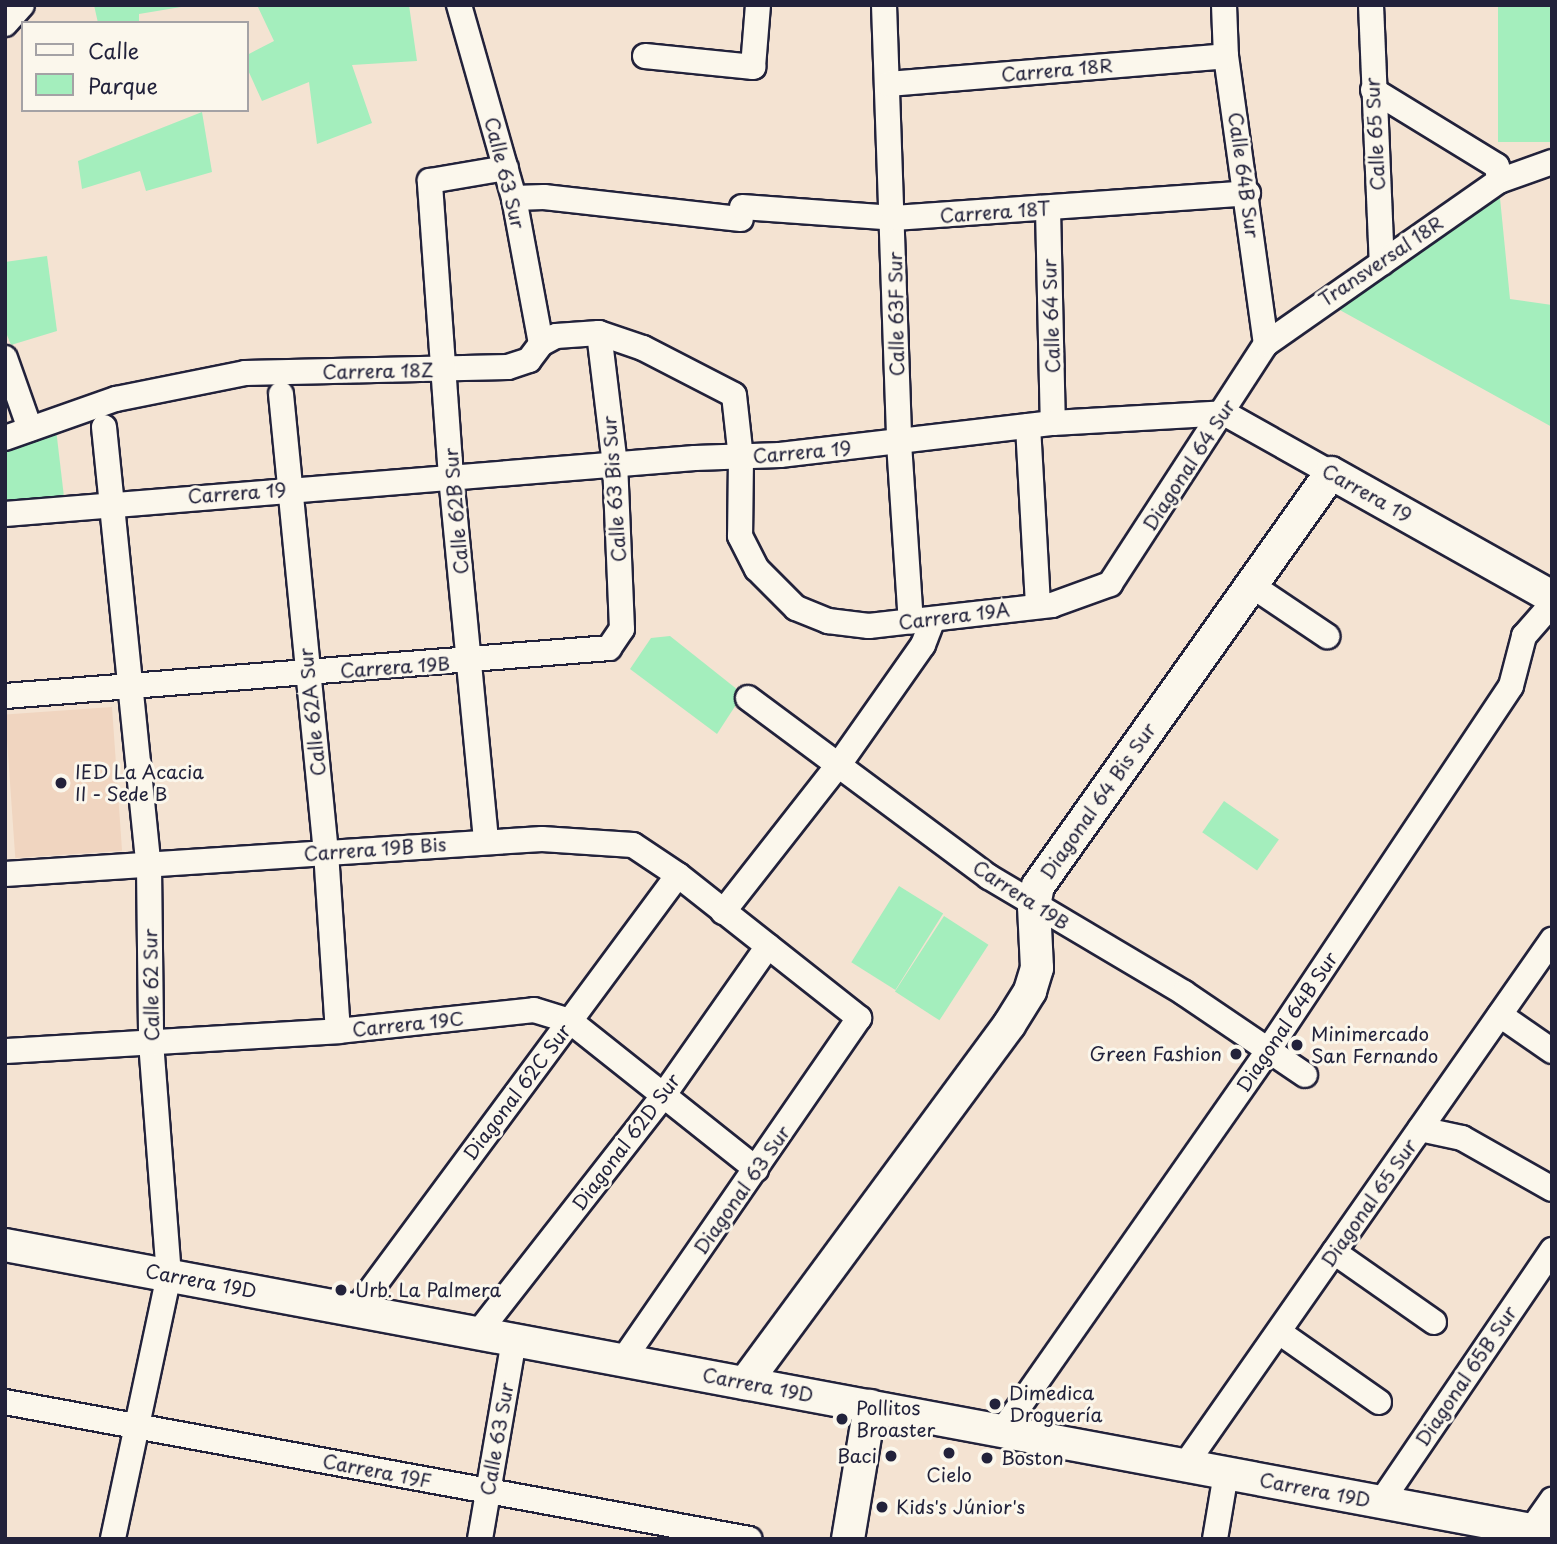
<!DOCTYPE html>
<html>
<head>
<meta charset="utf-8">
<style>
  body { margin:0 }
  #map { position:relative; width:1557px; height:1544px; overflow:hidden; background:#f4e3d2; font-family:"Playpen Sans",sans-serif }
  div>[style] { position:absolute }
  .built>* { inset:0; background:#f0d5c0; transform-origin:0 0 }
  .green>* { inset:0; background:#a4eebd; transform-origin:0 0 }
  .roads { filter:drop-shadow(2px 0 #22223b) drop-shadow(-2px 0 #22223b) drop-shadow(0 2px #22223b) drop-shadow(0 -2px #22223b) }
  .minor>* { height:24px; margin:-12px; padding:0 12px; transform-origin:12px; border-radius:12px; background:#fbf7ec }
  .tertiary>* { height:32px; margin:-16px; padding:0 16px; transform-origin:16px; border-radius:16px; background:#fbf7ec }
  .dots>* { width:19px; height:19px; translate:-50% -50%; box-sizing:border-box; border:4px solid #fbf7ec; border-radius:50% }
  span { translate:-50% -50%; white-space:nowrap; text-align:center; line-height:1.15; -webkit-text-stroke:6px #fbf7ec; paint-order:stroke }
  .street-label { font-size:19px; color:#22223b }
  .poi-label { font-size:19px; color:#22223b }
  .left { translate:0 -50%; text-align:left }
  .right { translate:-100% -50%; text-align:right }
  .frame { position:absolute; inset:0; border:7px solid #22223b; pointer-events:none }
  .legend { position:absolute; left:21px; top:21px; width:228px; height:91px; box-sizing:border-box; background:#fbf7ec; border:2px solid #a4a2a5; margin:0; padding:9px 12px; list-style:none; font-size:21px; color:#22223b }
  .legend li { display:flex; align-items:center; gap:14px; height:35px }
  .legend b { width:35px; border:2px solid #a4a2a5 }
</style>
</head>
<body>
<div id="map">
  <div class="built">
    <i style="left:112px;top:707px;width:144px;height:107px;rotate:86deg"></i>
  </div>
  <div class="green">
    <i style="clip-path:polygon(94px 5px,193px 5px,139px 14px,139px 23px,98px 23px)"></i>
    <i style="clip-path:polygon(257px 5px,409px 5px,417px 61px,352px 65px,372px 123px,317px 144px,309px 82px,262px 101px,247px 68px,247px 55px,274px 41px)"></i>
    <i style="left:1498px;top:5px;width:54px;height:137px"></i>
    <i style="clip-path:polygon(202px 112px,212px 172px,146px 191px,140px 171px,82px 189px,78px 161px)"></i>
    <i style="clip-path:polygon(1499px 188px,1510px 299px,1552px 305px,1552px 427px,1338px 309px)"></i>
    <i style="clip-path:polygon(47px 256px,57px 331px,11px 345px,5px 330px,5px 262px)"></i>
    <i style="clip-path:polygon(56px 429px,64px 497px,5px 501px,5px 446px)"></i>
    <i style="clip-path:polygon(670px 636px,743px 694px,717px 734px,630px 669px,651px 638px)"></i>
    <i style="left:1224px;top:801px;width:67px;height:38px;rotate:35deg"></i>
    <i style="left:899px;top:886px;width:52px;height:90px;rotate:32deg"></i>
    <i style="left:944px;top:916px;width:53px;height:90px;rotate:33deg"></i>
  </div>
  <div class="roads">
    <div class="minor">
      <i style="left:459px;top:5px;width:201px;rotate:74.1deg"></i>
      <i style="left:514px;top:198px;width:148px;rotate:79.5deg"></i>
      <i style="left:884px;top:5px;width:438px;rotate:88deg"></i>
      <i style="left:899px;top:443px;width:179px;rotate:86.2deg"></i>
      <i style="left:1224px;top:5px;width:51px;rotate:87.8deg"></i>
      <i style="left:1226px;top:56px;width:291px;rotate:82.1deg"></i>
      <i style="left:1371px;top:5px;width:258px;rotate:87.6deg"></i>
      <i style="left:5px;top:24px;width:25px;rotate:-48deg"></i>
      <i style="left:645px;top:56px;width:109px;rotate:5.8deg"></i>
      <i style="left:753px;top:67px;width:62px;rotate:-85.4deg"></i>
      <i style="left:888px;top:84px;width:339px;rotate:-4.7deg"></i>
      <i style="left:1373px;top:90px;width:145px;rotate:31.5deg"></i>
      <i style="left:1497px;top:166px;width:15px;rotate:82deg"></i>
      <i style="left:514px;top:198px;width:30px;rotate:-2deg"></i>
      <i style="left:544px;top:197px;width:198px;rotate:6.4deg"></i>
      <i style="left:742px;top:207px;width:152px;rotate:4.1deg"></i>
      <i style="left:894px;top:218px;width:355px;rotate:-4deg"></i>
      <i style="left:1048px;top:209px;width:214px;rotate:88.7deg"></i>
      <i style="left:5px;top:358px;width:75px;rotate:70.6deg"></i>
      <i style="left:281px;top:394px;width:460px;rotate:84.4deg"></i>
      <i style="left:326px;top:852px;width:179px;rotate:86.2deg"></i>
      <i style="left:1028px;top:426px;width:180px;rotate:86.8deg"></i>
      <i style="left:104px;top:427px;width:442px;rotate:84.2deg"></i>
      <i style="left:149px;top:867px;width:175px;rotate:89.3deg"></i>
      <i style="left:151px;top:1042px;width:234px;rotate:85.6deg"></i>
      <i style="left:169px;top:1275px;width:270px;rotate:102deg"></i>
      <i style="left:5px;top:438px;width:118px;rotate:-19.4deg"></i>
      <i style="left:116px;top:399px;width:132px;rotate:-11.4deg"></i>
      <i style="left:245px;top:373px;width:263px;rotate:-1.3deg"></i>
      <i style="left:508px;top:367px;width:22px;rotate:-18deg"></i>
      <i style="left:529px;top:360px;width:20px;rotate:-53deg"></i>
      <i style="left:541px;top:344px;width:17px;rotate:-28deg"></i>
      <i style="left:556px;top:336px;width:43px;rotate:-4deg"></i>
      <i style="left:599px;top:333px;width:46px;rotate:18.8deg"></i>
      <i style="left:643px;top:348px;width:102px;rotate:27.3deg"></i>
      <i style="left:734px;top:395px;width:63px;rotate:83.7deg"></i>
      <i style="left:741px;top:458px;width:78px;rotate:90.7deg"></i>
      <i style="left:740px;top:536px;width:37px;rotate:63deg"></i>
      <i style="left:757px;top:569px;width:55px;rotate:45deg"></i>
      <i style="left:796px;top:608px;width:35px;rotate:22deg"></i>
      <i style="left:828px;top:621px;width:41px;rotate:7deg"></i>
      <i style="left:869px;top:626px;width:184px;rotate:-6.5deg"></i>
      <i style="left:1052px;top:605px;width:62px;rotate:-19.9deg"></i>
      <i style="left:1110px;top:584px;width:286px;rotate:-57deg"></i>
      <i style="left:1266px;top:344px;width:284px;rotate:-35deg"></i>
      <i style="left:1499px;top:181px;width:56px;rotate:-19.7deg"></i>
      <i style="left:5px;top:514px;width:692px;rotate:-4.64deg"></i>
      <i style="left:695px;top:458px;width:85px;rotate:-2deg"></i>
      <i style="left:780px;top:455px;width:275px;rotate:-6.7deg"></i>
      <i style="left:1053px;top:423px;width:171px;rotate:-3.3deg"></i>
      <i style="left:1224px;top:413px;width:123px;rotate:29.3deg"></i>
      <i style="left:1251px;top:585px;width:92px;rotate:33.9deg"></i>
      <i style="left:5px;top:696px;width:606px;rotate:-4.54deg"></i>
      <i style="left:609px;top:648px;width:23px;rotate:-56deg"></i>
      <i style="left:622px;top:629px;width:164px;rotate:-92.4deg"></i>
      <i style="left:615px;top:465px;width:133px;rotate:-96.9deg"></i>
      <i style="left:748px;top:698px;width:300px;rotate:36.6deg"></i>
      <i style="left:989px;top:877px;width:227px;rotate:30.7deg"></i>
      <i style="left:1184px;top:993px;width:146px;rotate:34.1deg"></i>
      <i style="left:486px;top:840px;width:365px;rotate:-95.5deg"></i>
      <i style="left:451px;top:477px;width:297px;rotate:-94.1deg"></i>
      <i style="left:430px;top:181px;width:77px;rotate:-9.7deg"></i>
      <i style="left:5px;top:874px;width:538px;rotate:-3.73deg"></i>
      <i style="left:542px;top:839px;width:91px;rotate:3.8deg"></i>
      <i style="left:633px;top:845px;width:54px;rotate:33.7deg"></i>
      <i style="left:678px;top:875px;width:231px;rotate:38.3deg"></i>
      <i style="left:859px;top:1018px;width:416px;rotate:124.6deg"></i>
      <i style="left:723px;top:912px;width:189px;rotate:-51.9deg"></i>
      <i style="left:840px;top:763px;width:144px;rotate:-54.9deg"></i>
      <i style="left:923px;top:645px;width:26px;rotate:-69deg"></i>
      <i style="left:1500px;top:1015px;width:63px;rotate:34.7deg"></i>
      <i style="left:5px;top:1051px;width:334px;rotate:-3.4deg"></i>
      <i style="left:338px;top:1031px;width:197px;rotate:-6.1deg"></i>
      <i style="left:534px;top:1010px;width:38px;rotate:17deg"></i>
      <i style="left:570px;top:1021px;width:238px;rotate:38.5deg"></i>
      <i style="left:1420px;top:1129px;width:43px;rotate:12.1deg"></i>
      <i style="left:1462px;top:1138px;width:103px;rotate:29.5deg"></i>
      <i style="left:1334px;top:1252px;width:122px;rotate:35deg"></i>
      <i style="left:356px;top:1310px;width:541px;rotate:-53.49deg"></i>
      <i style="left:1279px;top:1332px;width:122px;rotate:35deg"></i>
      <i style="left:478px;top:1333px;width:301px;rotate:-52deg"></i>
      <i style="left:663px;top:1096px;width:183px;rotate:-55deg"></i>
      <i style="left:5px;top:1402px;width:757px;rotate:10.43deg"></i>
      <i style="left:1002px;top:1431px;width:466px;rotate:-55deg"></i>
      <i style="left:1269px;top:1049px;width:436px;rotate:-56.3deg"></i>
      <i style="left:1511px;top:686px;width:52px;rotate:-75.4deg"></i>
      <i style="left:1524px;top:636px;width:43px;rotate:-48.8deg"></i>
      <i style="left:1185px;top:1465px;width:641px;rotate:-55.04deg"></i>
      <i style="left:1381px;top:1502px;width:305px;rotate:-55.8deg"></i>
      <i style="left:1531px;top:1530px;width:37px;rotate:-55deg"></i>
      <i style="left:480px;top:1539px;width:202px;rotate:-80.3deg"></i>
      <i style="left:1215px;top:1539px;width:67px;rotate:-80.5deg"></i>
    </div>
    <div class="tertiary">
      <i style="left:5px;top:1245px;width:1574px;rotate:10.58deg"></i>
      <i style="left:745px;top:1383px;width:445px;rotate:-53.6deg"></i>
      <i style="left:1009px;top:1025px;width:40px;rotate:-58deg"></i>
      <i style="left:1030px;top:991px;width:24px;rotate:-73deg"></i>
      <i style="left:1037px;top:968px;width:62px;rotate:-92.8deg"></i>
      <i style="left:1034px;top:906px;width:20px;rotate:-79deg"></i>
      <i style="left:1038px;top:886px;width:506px;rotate:-54.65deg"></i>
      <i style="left:1331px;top:473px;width:253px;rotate:29.3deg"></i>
      <i style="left:848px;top:1539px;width:135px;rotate:-80.6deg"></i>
    </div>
  </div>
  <div class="dots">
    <i style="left:61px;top:783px;background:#22223b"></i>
    <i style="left:1297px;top:1045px;background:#22223b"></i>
    <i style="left:1236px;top:1054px;background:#22223b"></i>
    <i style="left:341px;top:1290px;background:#22223b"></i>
    <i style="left:995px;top:1404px;background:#22223b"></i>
    <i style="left:842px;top:1419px;background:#22223b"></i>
    <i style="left:949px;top:1453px;background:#22223b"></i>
    <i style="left:891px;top:1456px;background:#22223b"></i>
    <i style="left:987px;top:1458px;background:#22223b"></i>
    <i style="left:882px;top:1507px;background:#22223b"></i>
  </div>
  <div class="street-label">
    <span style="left:1057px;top:70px;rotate:-5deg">Carrera 18R</span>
    <span style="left:1375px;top:134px;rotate:-93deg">Calle 65 Sur</span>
    <span style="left:505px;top:173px;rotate:76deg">Calle 63 Sur</span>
    <span style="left:1244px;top:175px;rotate:82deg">Calle 64B Sur</span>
    <span style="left:995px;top:212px;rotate:-4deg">Carrera 18T</span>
    <span style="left:1381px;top:261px;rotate:-34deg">Transversal 18R</span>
    <span style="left:896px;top:314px;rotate:-91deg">Calle 63F Sur</span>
    <span style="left:1051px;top:316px;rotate:-92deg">Calle 64 Sur</span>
    <span style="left:378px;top:371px;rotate:-1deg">Carrera 18Z</span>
    <span style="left:802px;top:452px;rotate:-5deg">Carrera 19</span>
    <span style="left:1189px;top:465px;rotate:-57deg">Diagonal 64 Sur</span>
    <span style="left:614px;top:489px;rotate:-94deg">Calle 63 Bis Sur</span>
    <span style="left:237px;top:493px;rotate:-4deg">Carrera 19</span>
    <span style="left:1367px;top:493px;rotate:29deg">Carrera 19</span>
    <span style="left:456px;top:511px;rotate:-95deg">Calle 62B Sur</span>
    <span style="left:954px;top:616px;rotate:-7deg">Carrera 19A</span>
    <span style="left:395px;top:667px;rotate:-4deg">Carrera 19B</span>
    <span style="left:312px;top:712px;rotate:-96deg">Calle 62A Sur</span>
    <span style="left:1098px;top:801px;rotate:-55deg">Diagonal 64 Bis Sur</span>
    <span style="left:375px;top:849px;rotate:-4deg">Carrera 19B Bis</span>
    <span style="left:1021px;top:895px;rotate:33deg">Carrera 19B</span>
    <span style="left:151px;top:985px;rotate:-91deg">Calle 62 Sur</span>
    <span style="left:1287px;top:1022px;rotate:-56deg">Diagonal 64B Sur</span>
    <span style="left:408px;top:1024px;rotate:-6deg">Carrera 19C</span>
    <span style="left:517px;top:1092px;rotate:-53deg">Diagonal 62C Sur</span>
    <span style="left:626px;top:1142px;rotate:-53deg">Diagonal 62D Sur</span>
    <span style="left:742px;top:1190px;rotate:-55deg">Diagonal 63 Sur</span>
    <span style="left:1369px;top:1203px;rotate:-55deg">Diagonal 65 Sur</span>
    <span style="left:201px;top:1281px;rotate:11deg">Carrera 19D</span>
    <span style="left:1466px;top:1376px;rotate:-56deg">Diagonal 65B Sur</span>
    <span style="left:758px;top:1385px;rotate:11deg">Carrera 19D</span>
    <span style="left:497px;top:1439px;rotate:-80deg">Calle 63 Sur</span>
    <span style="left:377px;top:1471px;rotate:11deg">Carrera 19F</span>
    <span style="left:1315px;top:1490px;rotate:11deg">Carrera 19D</span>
  </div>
  <div class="poi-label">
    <span class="left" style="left:75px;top:783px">IED La Acacia<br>II - Sede B</span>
    <span class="left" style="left:1311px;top:1045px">Minimercado<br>San Fernando</span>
    <span class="right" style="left:1222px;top:1054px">Green Fashion</span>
    <span class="left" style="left:355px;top:1290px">Urb. La Palmera</span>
    <span class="left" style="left:1009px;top:1404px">Dimedica<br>Droguería</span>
    <span class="left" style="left:856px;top:1419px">Pollitos<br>Broaster</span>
    <span class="right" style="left:877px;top:1456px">Baci</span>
    <span class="left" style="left:1001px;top:1458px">Boston</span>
    <span style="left:949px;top:1475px">Cielo</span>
    <span class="left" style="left:896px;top:1507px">Kids's Júnior's</span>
  </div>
  <div class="frame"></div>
  <ul class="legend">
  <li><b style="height:9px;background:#fbf7ec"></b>Calle</li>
  <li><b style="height:19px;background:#a4eebd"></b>Parque</li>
  </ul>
</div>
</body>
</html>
